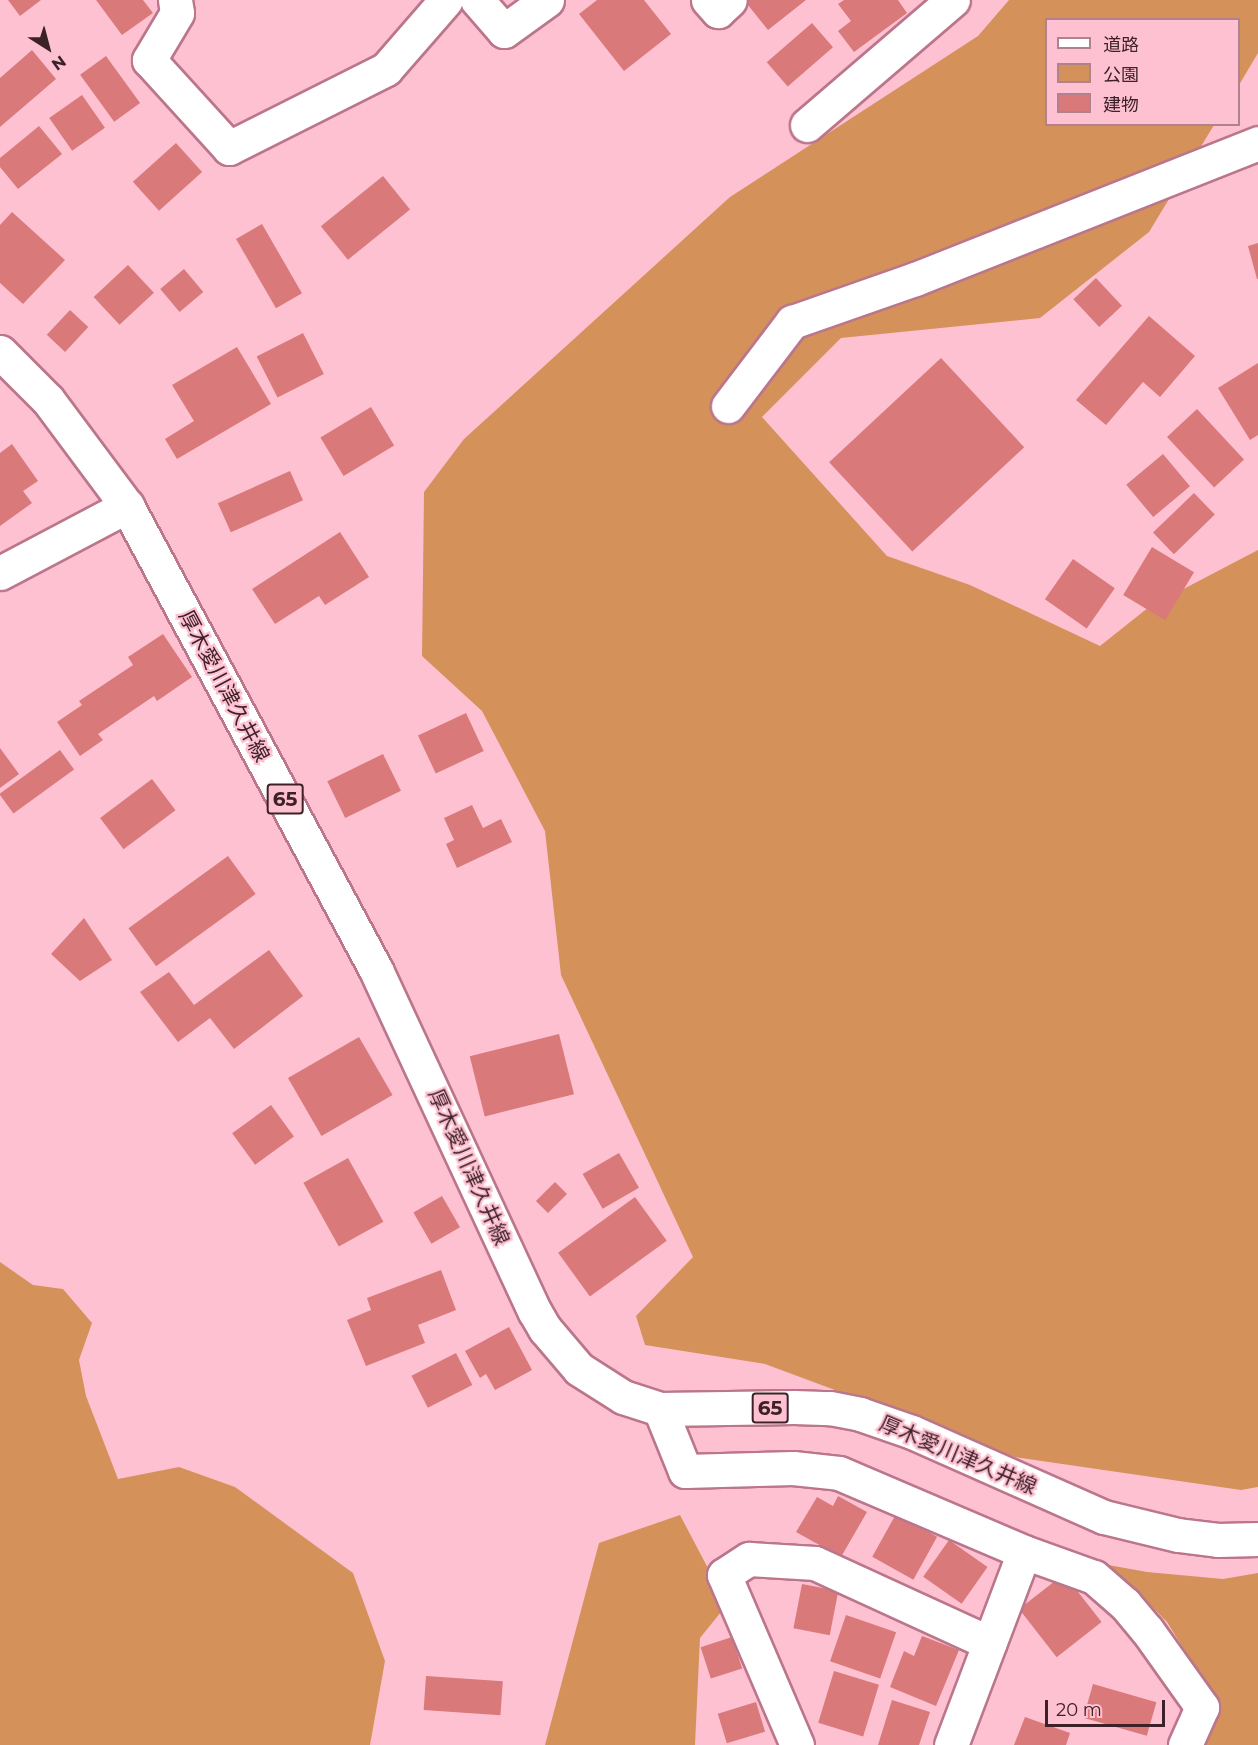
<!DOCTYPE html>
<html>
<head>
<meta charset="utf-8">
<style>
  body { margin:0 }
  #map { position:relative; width:1258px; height:1745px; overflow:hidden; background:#fec1d2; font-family:Montserrat,"Noto Sans JP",sans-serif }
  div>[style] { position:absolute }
  .green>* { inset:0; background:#d4925a }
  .building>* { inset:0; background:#d9797a; transform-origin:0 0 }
  .roads { filter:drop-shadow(2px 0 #bb768b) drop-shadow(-2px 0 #bb768b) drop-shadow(0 2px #bb768b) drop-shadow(0 -2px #bb768b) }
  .minor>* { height:33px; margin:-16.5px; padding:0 16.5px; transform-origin:16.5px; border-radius:16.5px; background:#fff }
  .major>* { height:33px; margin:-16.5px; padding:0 16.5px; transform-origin:16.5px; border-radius:16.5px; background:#fff }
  span { translate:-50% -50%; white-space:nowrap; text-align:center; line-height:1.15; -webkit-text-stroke:4.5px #fec1d2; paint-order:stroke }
  .shield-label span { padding:2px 4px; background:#fec1d2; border:2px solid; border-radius:4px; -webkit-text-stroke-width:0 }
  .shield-label { font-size:20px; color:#3d2129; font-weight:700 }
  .street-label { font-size:21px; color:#3d2129 }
  .legend { position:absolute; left:1045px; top:18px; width:195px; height:108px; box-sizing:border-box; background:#fec1d2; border:2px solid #b1818e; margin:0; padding:8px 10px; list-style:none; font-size:18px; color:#3d2129 }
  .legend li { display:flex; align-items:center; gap:12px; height:30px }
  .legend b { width:30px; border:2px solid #b1818e }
  .north { position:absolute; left:18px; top:18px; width:60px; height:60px; -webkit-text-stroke:4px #fec1d2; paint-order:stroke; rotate:144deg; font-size:16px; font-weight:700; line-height:24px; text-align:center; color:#3d2129 }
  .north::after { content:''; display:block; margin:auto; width:21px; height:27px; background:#3d2129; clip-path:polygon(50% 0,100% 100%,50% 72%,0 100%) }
  .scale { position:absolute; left:1045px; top:1700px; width:120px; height:27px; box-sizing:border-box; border:3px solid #3d2129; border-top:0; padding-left:8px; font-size:18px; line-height:21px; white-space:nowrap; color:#3d2129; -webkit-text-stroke:4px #fec1d2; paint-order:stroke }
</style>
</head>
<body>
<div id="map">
  <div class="green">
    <i style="clip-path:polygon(1009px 0,1258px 0,1258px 53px,1239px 85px,1238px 20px,1046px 20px,1046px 124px,1214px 125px,1149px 232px,1040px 318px,841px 338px,762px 417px,887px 556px,970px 585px,1100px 646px,1149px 607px,1258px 550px,1258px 1487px,1241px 1490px,1015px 1457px,765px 1364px,645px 1345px,636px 1316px,693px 1257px,561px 975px,545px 831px,482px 711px,422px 656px,424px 492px,464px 439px,730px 197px,978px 36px)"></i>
    <i style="clip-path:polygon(0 1262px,33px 1285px,63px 1289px,92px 1323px,79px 1360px,86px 1396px,118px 1479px,179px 1467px,235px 1487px,353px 1573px,385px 1661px,370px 1745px,0 1745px)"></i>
    <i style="clip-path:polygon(680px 1515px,721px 1593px,721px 1612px,700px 1638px,695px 1745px,545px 1745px,599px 1543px)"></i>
    <i style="clip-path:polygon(1103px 1564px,1147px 1572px,1223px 1579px,1258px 1573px,1258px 1745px,1202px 1745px,1219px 1706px,1167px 1622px,1134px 1588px)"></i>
  </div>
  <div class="building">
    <i style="clip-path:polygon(8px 0,41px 0,20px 16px)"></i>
    <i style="clip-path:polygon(96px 0,143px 0,153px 13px,122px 35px)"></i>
    <i style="clip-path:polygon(597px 0,644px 0,671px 34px,624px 71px,579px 14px)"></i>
    <i style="clip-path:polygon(744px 0,806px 0,768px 30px)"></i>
    <i style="clip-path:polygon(844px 0,898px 0,907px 13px,854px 52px,838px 31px,851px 21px,838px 4px)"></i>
    <i style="left:812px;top:23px;width:32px;height:60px;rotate:49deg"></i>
    <i style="clip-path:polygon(32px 50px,56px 79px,0 127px,0 78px)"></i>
    <i style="left:106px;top:56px;width:58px;height:32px;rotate:54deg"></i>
    <i style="left:82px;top:95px;width:40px;height:40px;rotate:55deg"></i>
    <i style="clip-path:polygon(39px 126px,62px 154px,18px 189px,0 167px,0 158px)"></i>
    <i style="left:176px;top:143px;width:39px;height:58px;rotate:48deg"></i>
    <i style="left:383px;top:176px;width:43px;height:80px;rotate:51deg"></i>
    <i style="clip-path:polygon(12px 212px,65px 260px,23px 304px,0 283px,0 225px)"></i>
    <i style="left:262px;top:224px;width:80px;height:30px;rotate:60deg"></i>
    <i style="clip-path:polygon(1258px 243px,1258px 279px,1257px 279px,1248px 246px)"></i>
    <i style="left:128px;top:265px;width:38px;height:47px;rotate:47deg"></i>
    <i style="left:184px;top:269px;width:30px;height:31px;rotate:50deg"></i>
    <i style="left:1096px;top:278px;width:38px;height:31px;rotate:47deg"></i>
    <i style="left:70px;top:310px;width:25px;height:34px;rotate:43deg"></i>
    <i style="clip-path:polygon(1149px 316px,1195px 356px,1160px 397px,1143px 382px,1106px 425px,1076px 400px)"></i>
    <i style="left:303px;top:333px;width:46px;height:52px;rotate:63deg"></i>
    <i style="clip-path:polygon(237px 347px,271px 404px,177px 459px,165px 439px,194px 421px,172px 385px)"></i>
    <i style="left:941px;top:358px;width:122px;height:153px;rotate:47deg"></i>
    <i style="clip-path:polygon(1258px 363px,1258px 435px,1250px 440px,1218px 388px)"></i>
    <i style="left:371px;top:407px;width:45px;height:59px;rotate:59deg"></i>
    <i style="left:1197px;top:409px;width:69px;height:41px;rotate:47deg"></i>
    <i style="clip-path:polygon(12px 444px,38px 481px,23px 491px,32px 503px,0 526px,0 453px)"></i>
    <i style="left:1163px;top:454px;width:42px;height:48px;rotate:50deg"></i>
    <i style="left:290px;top:471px;width:32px;height:79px;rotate:66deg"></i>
    <i style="left:1194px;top:493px;width:30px;height:57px;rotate:46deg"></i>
    <i style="clip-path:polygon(340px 532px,369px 577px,325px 605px,319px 596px,275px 624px,252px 589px)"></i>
    <i style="left:1152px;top:547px;width:49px;height:56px;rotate:31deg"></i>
    <i style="left:1073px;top:559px;width:51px;height:49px;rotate:35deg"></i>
    <i style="clip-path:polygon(163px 634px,192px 677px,157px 701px,154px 696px,98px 734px,103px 740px,80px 756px,57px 722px,82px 705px,79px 701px,133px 665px,128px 657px)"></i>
    <i style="left:466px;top:713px;width:42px;height:53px;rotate:65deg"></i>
    <i style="clip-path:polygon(0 748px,19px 774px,0 788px)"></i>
    <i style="left:60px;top:750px;width:24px;height:75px;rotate:54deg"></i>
    <i style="left:383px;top:754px;width:41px;height:62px;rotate:64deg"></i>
    <i style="left:152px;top:779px;width:39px;height:65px;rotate:53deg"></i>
    <i style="clip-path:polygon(472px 805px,483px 828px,501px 819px,512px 842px,457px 868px,446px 844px,454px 840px,444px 818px)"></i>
    <i style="left:228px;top:856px;width:47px;height:123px;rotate:54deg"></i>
    <i style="clip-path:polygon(84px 918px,112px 960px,80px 981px,51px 954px)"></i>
    <i style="clip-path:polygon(269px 950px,303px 996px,234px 1049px,210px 1018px,178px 1042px,140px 992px,169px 972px,194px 1005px)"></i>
    <i style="left:559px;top:1034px;width:62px;height:92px;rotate:76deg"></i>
    <i style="left:359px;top:1037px;width:67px;height:82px;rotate:60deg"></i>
    <i style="left:271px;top:1105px;width:39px;height:48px;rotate:54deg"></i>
    <i style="left:619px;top:1153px;width:40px;height:42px;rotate:60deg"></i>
    <i style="left:348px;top:1158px;width:73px;height:51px;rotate:61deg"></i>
    <i style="left:555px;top:1182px;width:17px;height:27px;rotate:45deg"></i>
    <i style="left:442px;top:1196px;width:36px;height:33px;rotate:60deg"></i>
    <i style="left:635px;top:1197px;width:54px;height:95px;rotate:54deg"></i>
    <i style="clip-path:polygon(441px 1270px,456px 1310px,418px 1325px,425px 1343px,366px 1366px,347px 1320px,371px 1310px,367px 1298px)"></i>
    <i style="clip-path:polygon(509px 1327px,532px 1370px,495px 1390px,486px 1374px,480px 1378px,465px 1351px)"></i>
    <i style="left:456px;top:1353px;width:36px;height:50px;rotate:63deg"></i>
    <i style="clip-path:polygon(838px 1496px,867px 1512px,841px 1557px,796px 1532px,817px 1497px,833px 1506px)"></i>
    <i style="left:896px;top:1514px;width:47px;height:49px;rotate:29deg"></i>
    <i style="left:949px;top:1540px;width:47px;height:45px;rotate:35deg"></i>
    <i style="left:1064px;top:1574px;width:61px;height:57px;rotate:52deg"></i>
    <i style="left:802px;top:1584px;width:37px;height:45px;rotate:11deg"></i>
    <i style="left:846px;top:1615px;width:53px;height:49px;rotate:19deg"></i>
    <i style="clip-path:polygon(922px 1636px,959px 1650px,936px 1706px,890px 1687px,904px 1651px,914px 1656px)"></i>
    <i style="left:732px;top:1637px;width:33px;height:33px;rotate:72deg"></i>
    <i style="left:834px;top:1671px;width:47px;height:54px;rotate:17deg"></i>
    <i style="left:426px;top:1676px;width:77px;height:34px;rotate:4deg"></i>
    <i style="left:1093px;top:1684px;width:66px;height:35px;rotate:16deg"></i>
    <i style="clip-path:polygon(892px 1700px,930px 1712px,919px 1745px,878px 1745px)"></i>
    <i style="left:756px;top:1702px;width:31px;height:40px;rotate:73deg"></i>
    <i style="clip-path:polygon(1025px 1717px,1070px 1733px,1066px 1745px,1014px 1745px)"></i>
  </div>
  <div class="roads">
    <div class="minor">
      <i style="left:175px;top:0;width:13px;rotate:81deg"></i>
      <i style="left:177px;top:13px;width:55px;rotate:120.8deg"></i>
      <i style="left:149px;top:60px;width:119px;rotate:47.7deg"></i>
      <i style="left:229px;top:148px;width:176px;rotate:-26.7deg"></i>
      <i style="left:386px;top:69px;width:91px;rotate:-49deg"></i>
      <i style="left:477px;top:0;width:41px;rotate:48.9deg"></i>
      <i style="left:504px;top:31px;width:53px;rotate:-35.8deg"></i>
      <i style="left:708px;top:0;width:15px;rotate:48deg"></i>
      <i style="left:718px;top:11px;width:16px;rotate:-43deg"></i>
      <i style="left:807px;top:125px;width:192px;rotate:-40.6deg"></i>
      <i style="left:728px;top:406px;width:106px;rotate:-52.7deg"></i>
      <i style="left:792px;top:322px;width:130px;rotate:-19.3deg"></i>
      <i style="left:915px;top:279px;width:369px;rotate:-21.6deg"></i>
      <i style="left:0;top:573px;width:144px;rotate:-27.8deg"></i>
      <i style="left:660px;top:1409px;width:67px;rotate:68deg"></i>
      <i style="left:685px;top:1471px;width:108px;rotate:-1.6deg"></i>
      <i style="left:793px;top:1468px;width:46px;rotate:6.2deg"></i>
      <i style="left:839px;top:1473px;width:201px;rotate:23.1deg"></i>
      <i style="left:1024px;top:1552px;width:74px;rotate:19.7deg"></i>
      <i style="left:1094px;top:1577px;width:41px;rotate:41.1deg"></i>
      <i style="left:1125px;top:1604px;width:34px;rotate:50deg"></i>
      <i style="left:1147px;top:1630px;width:95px;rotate:54.5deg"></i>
      <i style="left:1202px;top:1707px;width:42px;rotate:114.1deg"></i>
      <i style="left:797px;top:1745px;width:185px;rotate:-113.2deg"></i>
      <i style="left:724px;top:1575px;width:30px;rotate:-33deg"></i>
      <i style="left:749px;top:1559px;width:66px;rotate:3.5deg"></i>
      <i style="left:815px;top:1563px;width:192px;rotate:24.6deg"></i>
      <i style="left:951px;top:1745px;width:206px;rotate:-69.3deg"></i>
    </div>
    <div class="major">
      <i style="left:0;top:352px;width:68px;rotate:45deg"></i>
      <i style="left:48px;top:400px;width:132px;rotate:53.3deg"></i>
      <i style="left:127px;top:506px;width:527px;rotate:61.78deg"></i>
      <i style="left:376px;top:970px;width:377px;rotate:65.1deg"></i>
      <i style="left:535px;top:1312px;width:20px;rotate:60deg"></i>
      <i style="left:545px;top:1329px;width:52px;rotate:49.6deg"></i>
      <i style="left:579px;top:1369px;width:52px;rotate:32.5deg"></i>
      <i style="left:623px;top:1397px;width:39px;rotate:18deg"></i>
      <i style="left:660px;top:1409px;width:134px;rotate:-0.9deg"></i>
      <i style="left:794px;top:1407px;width:36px;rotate:2deg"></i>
      <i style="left:830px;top:1408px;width:31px;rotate:11deg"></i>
      <i style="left:860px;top:1414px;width:55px;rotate:19.1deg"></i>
      <i style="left:912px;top:1432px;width:210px;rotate:23.9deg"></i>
      <i style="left:1104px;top:1517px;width:76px;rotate:13.7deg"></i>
      <i style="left:1178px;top:1535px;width:40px;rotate:7.1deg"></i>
      <i style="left:1218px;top:1540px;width:40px;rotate:-1.4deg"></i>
    </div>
  </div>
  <div class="shield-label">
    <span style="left:285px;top:799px">65</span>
    <span style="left:770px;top:1408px">65</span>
  </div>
  <div class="street-label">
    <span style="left:224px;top:686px;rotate:62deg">厚木愛川津久井線</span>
    <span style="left:469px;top:1167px;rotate:66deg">厚木愛川津久井線</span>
    <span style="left:958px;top:1455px;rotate:23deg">厚木愛川津久井線</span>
  </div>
  <ul class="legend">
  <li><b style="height:8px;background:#fff"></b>道路</li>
  <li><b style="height:16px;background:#d4925a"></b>公園</li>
  <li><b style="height:16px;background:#d9797a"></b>建物</li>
  </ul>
  <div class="north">N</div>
  <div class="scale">20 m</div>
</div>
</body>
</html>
